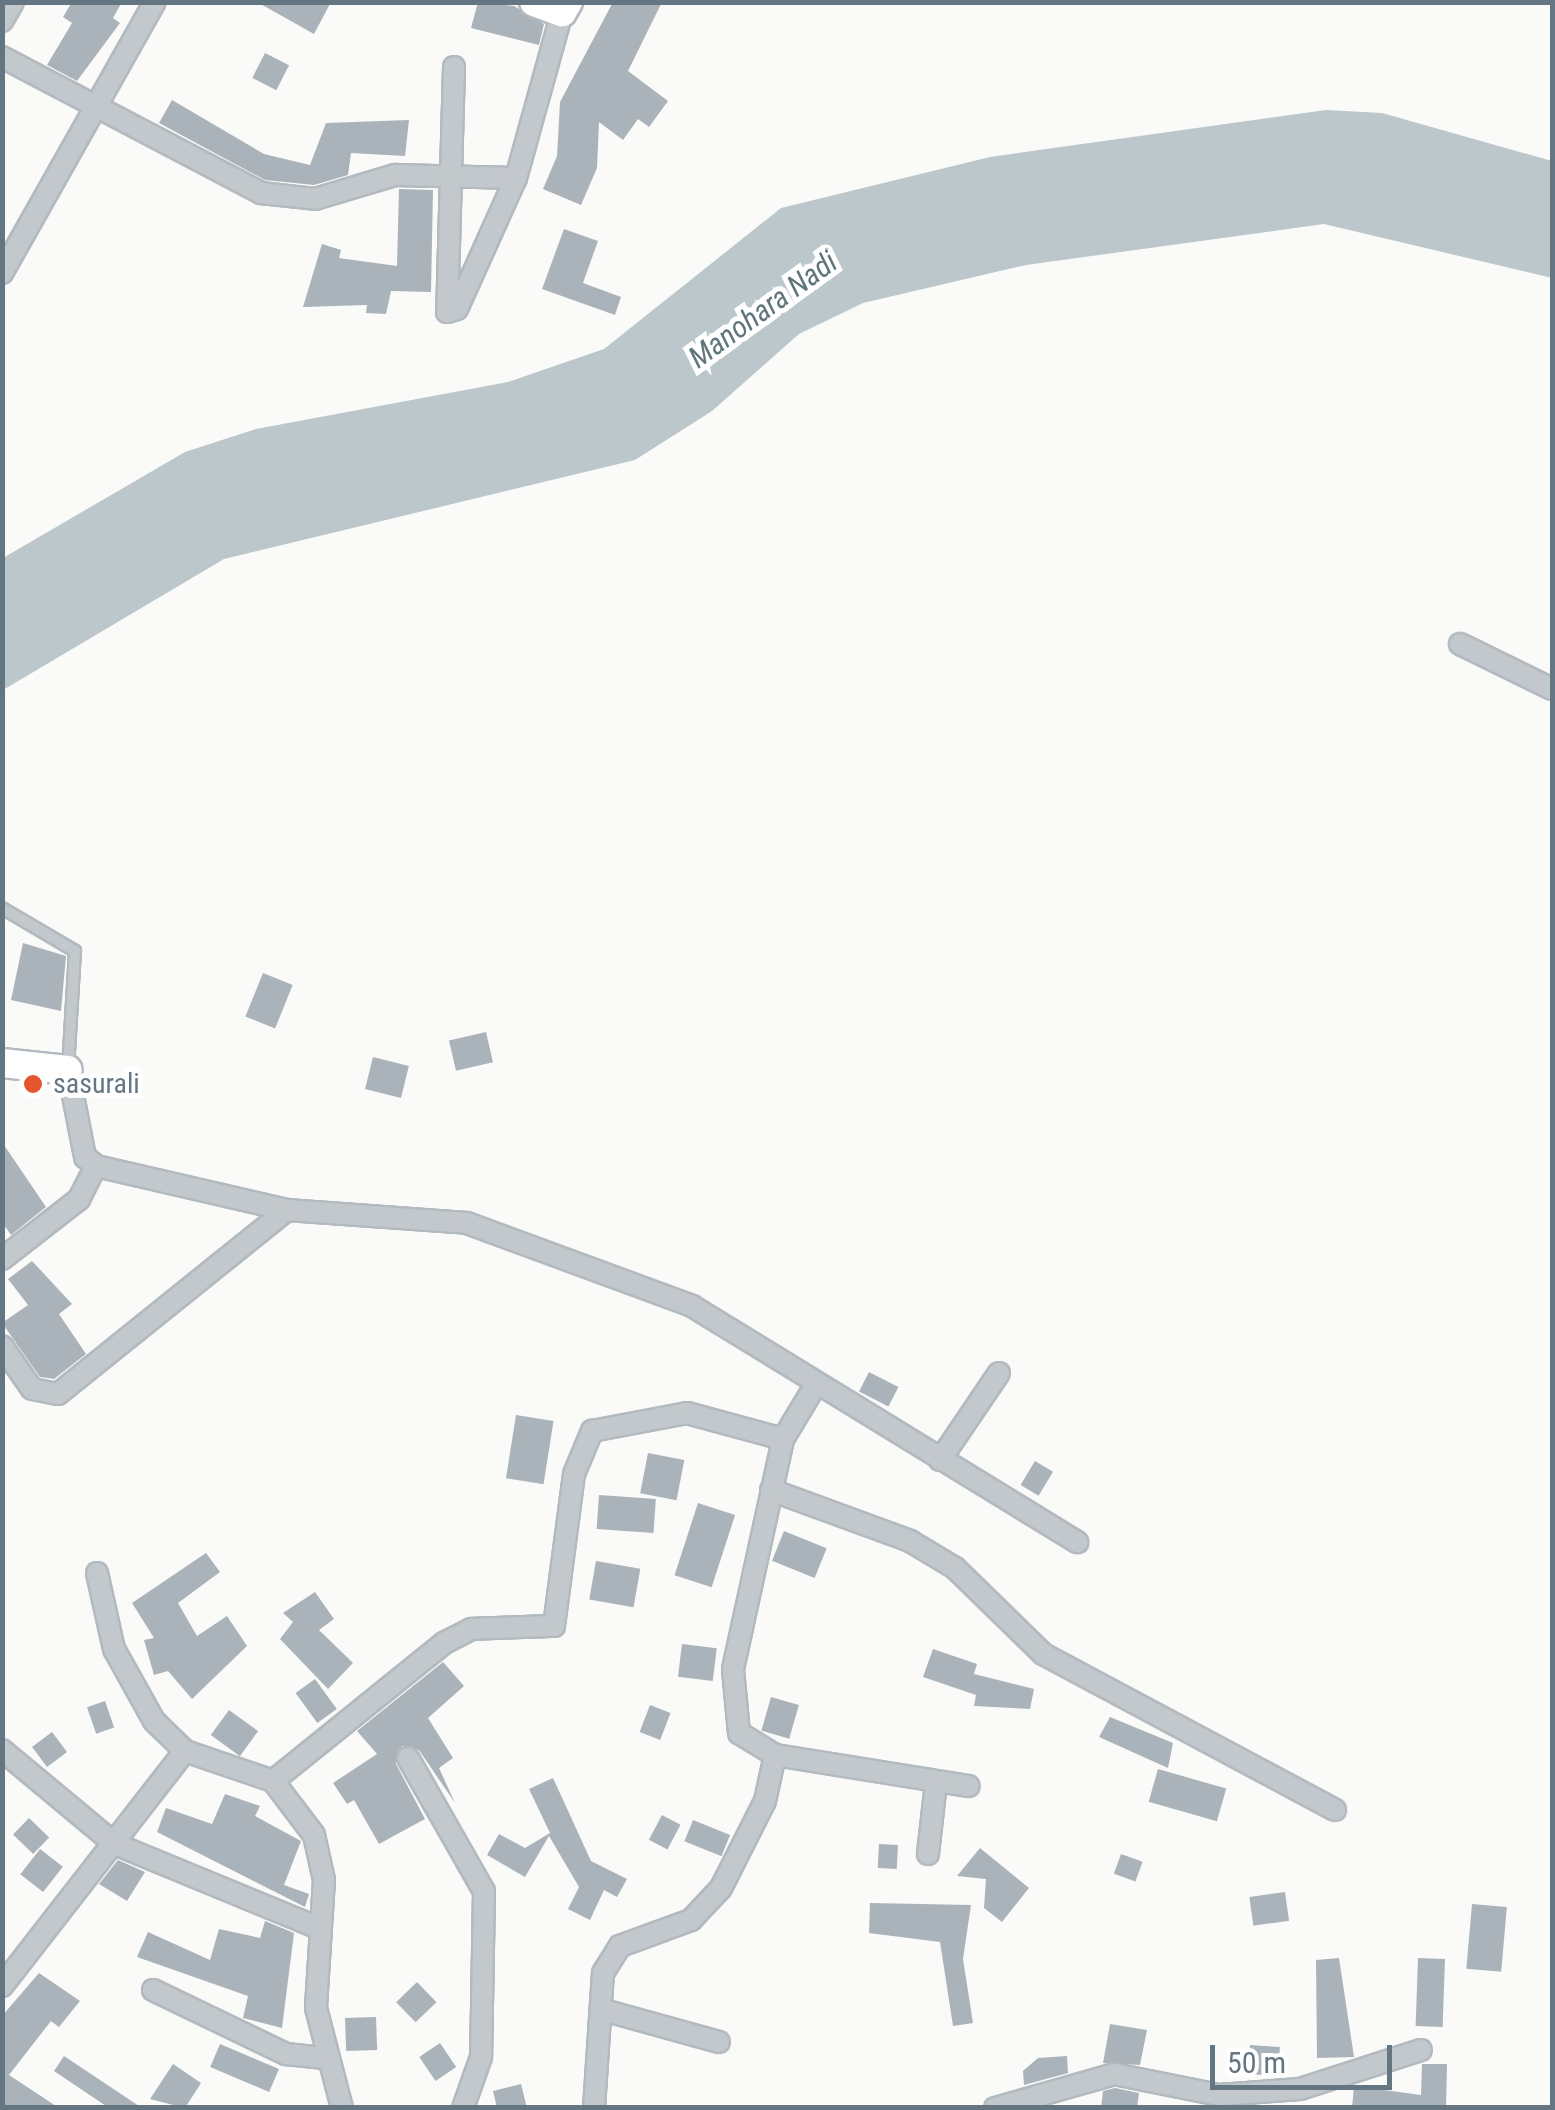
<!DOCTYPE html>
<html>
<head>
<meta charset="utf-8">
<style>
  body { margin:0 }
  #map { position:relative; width:1555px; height:2110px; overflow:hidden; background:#fafaf8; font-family:"Roboto Condensed",sans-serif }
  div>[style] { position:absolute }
  .water>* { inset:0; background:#bbc7cb }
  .building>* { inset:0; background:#aab3b9; transform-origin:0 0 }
  .roads { filter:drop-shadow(2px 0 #b3babf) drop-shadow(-2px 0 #b3babf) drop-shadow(0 2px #b3babf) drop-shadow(0 -2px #b3babf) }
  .lane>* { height:10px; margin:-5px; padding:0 5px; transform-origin:5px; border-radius:5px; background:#c3c8cc }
  .street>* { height:20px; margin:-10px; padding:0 10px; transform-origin:10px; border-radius:10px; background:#c3c8cc }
  .secondary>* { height:28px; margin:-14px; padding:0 14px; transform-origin:14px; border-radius:14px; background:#fff }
  .dots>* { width:28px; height:28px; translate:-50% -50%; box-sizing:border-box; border:5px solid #fff; border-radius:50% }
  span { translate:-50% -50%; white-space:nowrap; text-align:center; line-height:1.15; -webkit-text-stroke:10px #fff; paint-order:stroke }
  .poi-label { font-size:28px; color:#657683 }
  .left { translate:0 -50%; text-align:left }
  .water-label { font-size:30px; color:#60757c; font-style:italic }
  .frame { position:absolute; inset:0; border:5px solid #657683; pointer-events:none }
  .scale { position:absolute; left:1210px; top:2045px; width:182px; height:45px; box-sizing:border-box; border:5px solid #657683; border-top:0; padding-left:12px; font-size:30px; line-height:35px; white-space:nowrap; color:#657683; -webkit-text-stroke:8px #fff; paint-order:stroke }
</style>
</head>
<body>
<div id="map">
  <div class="water">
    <i style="clip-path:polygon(1326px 110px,1382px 113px,1552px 161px,1552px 278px,1324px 224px,1026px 265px,863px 303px,799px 334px,712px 411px,635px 460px,224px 559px,3px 690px,3px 558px,185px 452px,256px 429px,508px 382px,604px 349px,781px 208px,990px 157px)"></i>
  </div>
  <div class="building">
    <i style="clip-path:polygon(72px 2px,122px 2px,113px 18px,120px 23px,77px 81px,47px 65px,72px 23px,63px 17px)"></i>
    <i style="clip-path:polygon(257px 2px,331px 2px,314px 34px)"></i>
    <i style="clip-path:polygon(478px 2px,514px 6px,544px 24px,539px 45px,471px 28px)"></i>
    <i style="clip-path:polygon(613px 2px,662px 2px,628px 71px,668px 101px,649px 127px,638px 119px,623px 140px,599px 122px,597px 168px,581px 205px,543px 189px,557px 156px,560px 102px)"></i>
    <i style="left:265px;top:53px;width:27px;height:28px;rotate:27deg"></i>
    <i style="clip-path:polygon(172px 100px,264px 154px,310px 165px,326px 123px,409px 120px,405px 156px,351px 153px,348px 175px,314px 185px,265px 180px,159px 123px)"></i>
    <i style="clip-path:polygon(399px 189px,433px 190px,431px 292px,391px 291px,386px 314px,366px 313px,367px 305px,303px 307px,322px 244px,341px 250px,339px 258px,397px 266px)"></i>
    <i style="clip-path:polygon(564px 229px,598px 241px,583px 283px,621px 297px,615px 315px,542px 289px)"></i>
    <i style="clip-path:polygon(23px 943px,66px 956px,61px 1011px,11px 1000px)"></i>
    <i style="left:263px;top:973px;width:32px;height:47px;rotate:22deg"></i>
    <i style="left:486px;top:1032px;width:31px;height:38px;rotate:77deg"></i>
    <i style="left:373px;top:1057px;width:37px;height:33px;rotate:14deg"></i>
    <i style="clip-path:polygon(2px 1142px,46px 1207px,11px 1235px,2px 1222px)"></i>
    <i style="clip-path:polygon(32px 1261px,72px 1304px,59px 1314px,86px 1354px,54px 1379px,40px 1377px,2px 1323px,28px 1305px,8px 1279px)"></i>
    <i style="left:869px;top:1372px;width:33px;height:22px;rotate:27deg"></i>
    <i style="left:516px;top:1415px;width:38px;height:64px;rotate:9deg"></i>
    <i style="left:648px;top:1453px;width:37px;height:41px;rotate:11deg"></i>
    <i style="left:1035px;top:1461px;width:21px;height:28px;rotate:31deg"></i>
    <i style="left:599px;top:1495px;width:57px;height:34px;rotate:4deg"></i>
    <i style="left:698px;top:1503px;width:39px;height:76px;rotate:18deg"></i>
    <i style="left:784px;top:1531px;width:46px;height:32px;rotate:22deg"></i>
    <i style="clip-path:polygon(206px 1553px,220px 1572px,178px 1603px,197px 1636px,227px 1616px,247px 1646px,192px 1699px,168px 1671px,154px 1675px,144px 1640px,154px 1638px,132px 1603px)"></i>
    <i style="left:596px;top:1561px;width:45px;height:39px;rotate:10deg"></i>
    <i style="clip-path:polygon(315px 1592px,334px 1619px,319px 1630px,353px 1663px,328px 1689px,280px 1639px,293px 1622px,283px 1613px)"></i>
    <i style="left:682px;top:1644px;width:35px;height:33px;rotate:7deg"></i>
    <i style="clip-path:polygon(933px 1649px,977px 1664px,974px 1674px,1034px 1689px,1030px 1709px,974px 1706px,976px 1695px,923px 1677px)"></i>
    <i style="clip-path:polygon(443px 1662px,464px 1686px,428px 1718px,453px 1758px,439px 1768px,455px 1803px,419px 1750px,402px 1746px,396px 1764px,425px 1819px,379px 1844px,354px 1800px,347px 1804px,333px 1783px,377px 1754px,357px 1731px)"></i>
    <i style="left:315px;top:1679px;width:37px;height:24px;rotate:54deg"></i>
    <i style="left:771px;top:1697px;width:29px;height:35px;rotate:16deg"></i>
    <i style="left:105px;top:1701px;width:28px;height:19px;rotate:71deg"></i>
    <i style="left:650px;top:1705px;width:22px;height:29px;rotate:21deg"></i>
    <i style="left:229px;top:1710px;width:36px;height:31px;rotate:36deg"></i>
    <i style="clip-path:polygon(1110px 1717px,1173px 1743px,1168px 1768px,1099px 1737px)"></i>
    <i style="left:52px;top:1732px;width:25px;height:25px;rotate:53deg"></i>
    <i style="left:1158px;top:1769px;width:71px;height:34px;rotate:16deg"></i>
    <i style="clip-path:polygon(553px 1778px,591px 1861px,627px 1879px,617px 1897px,604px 1890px,590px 1920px,568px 1909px,579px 1887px,549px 1836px,525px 1877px,487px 1855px,499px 1834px,525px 1848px,550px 1833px,529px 1789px)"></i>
    <i style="clip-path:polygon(225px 1794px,260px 1806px,255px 1816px,301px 1841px,284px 1885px,309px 1894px,305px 1907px,157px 1832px,166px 1808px,212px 1824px)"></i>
    <i style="left:662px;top:1815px;width:21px;height:28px;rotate:28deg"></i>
    <i style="left:29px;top:1818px;width:28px;height:23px;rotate:44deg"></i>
    <i style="left:693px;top:1820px;width:40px;height:23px;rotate:22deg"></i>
    <i style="left:879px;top:1844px;width:19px;height:24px;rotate:3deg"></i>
    <i style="clip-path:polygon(980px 1848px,1029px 1888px,1002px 1922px,984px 1908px,986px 1879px,957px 1876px)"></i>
    <i style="left:40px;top:1849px;width:29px;height:32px;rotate:38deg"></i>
    <i style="left:1121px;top:1854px;width:23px;height:21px;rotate:20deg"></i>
    <i style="clip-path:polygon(118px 1860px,145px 1872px,127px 1901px,99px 1884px)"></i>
    <i style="left:1285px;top:1892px;width:29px;height:36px;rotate:82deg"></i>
    <i style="clip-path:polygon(870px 1903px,971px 1905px,963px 1959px,973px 2023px,953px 2026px,940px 1942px,869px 1933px)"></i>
    <i style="left:1472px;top:1904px;width:35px;height:65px;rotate:5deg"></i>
    <i style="clip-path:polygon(265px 1921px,294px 1933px,282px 2028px,243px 2018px,248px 1996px,137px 1957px,148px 1932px,210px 1960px,219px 1929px,260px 1938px)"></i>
    <i style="clip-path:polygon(1339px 1958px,1354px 2057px,1317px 2058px,1316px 1960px)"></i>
    <i style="left:1418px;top:1958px;width:27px;height:68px;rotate:2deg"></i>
    <i style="clip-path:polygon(39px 1973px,80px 2001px,59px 2027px,51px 2021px,9px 2075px,59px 2108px,2px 2108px,2px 2016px)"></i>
    <i style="left:417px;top:1982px;width:28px;height:29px;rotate:46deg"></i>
    <i style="left:376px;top:2017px;width:33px;height:31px;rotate:88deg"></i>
    <i style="clip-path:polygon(1110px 2024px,1147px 2030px,1140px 2065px,1103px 2063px)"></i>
    <i style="left:440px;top:2043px;width:29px;height:25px;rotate:56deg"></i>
    <i style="left:220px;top:2044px;width:64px;height:25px;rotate:23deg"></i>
    <i style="left:1250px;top:2045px;width:30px;height:29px;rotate:4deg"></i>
    <i style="clip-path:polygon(64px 2056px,142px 2108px,109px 2108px,54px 2071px)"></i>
    <i style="clip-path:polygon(1067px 2056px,1068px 2073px,1024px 2085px,1023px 2071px,1038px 2058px)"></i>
    <i style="clip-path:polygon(173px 2064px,201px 2083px,185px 2108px,150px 2099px)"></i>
    <i style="clip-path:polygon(1422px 2064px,1447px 2064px,1446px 2108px,1352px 2108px,1354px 2086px,1421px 2095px)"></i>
    <i style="clip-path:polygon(521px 2084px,527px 2108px,497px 2108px,493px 2091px)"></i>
    <i style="clip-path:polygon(1115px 2088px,1139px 2093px,1137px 2108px,1101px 2108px,1103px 2091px)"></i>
  </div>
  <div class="roads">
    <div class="lane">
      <i style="left:2px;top:908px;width:85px;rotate:30.5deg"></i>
      <i style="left:75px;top:951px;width:118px;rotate:93.4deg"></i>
    </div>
    <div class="street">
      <i style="left:2px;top:21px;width:22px;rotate:-60deg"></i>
      <i style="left:2px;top:57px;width:293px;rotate:27.7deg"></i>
      <i style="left:261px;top:193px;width:54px;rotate:6.3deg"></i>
      <i style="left:315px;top:199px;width:84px;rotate:-16.7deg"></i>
      <i style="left:395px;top:175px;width:121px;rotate:1.4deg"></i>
      <i style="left:454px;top:67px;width:245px;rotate:91.6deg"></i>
      <i style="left:447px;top:312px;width:10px;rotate:-17deg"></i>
      <i style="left:457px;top:309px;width:144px;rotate:-65.8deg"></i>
      <i style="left:516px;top:178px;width:172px;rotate:-74.5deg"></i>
      <i style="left:2px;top:273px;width:311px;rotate:-60.6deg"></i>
      <i style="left:1460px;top:644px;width:102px;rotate:26.1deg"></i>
      <i style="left:68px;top:1070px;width:89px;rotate:78.9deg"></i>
      <i style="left:85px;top:1157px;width:14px;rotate:39deg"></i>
      <i style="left:96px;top:1166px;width:196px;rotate:13deg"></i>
      <i style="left:287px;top:1210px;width:180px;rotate:4.1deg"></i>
      <i style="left:467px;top:1223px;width:240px;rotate:20.2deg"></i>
      <i style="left:692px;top:1306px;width:452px;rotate:31.5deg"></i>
      <i style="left:2px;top:1259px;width:98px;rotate:-37.9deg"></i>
      <i style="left:79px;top:1199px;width:37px;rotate:-63deg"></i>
      <i style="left:2px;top:1346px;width:52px;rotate:55.1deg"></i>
      <i style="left:32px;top:1389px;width:26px;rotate:11deg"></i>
      <i style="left:58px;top:1394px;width:294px;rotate:-38.8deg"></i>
      <i style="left:940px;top:1460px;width:105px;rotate:-55.9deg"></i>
      <i style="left:771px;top:1490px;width:148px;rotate:20.1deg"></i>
      <i style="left:910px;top:1541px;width:52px;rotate:31deg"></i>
      <i style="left:955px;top:1568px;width:123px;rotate:44.3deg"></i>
      <i style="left:1043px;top:1654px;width:331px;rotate:28.1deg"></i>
      <i style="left:97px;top:1573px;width:78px;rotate:77.4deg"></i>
      <i style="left:114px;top:1649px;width:82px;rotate:60.9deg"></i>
      <i style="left:154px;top:1721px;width:43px;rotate:44.1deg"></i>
      <i style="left:185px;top:1751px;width:93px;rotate:18.8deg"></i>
      <i style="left:273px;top:1781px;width:68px;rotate:52.8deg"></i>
      <i style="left:314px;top:1835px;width:46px;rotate:77.5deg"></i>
      <i style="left:324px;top:1880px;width:128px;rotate:93.6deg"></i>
      <i style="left:316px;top:2008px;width:103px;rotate:75.4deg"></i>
      <i style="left:2px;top:1750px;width:147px;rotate:39.8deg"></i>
      <i style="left:115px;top:1844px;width:221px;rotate:22.4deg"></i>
      <i style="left:775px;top:1755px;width:196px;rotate:9.1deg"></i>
      <i style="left:408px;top:1758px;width:153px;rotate:60.3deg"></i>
      <i style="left:484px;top:1891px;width:166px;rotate:91deg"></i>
      <i style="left:481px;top:2057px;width:54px;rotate:109.4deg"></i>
      <i style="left:273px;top:1781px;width:220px;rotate:-38.9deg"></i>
      <i style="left:444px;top:1643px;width:30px;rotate:-27deg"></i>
      <i style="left:471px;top:1629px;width:83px;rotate:-2.1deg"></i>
      <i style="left:554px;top:1626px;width:153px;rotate:-82.5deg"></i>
      <i style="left:574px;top:1474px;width:47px;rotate:-67.3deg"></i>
      <i style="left:592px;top:1431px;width:97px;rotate:-10.7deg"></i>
      <i style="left:687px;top:1413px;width:99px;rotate:15.2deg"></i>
      <i style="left:928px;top:1854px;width:71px;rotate:-83.6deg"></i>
      <i style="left:2px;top:1986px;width:298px;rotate:-52.1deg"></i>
      <i style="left:153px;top:1990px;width:148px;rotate:25.7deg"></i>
      <i style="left:286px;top:2054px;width:36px;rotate:6deg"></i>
      <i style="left:607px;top:2011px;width:116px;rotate:15.5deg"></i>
      <i style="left:594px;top:2108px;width:135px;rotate:-86.2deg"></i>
      <i style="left:603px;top:1973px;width:32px;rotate:-58deg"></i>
      <i style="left:620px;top:1946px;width:76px;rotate:-20.1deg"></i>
      <i style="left:691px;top:1920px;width:44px;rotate:-46.8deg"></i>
      <i style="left:721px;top:1888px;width:97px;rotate:-63.2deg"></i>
      <i style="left:765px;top:1801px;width:47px;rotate:-77.7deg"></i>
      <i style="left:775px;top:1755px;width:42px;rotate:-148.6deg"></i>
      <i style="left:739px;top:1733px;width:64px;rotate:-95.4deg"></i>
      <i style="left:733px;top:1669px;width:235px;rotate:-77.7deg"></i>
      <i style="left:783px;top:1439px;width:62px;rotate:-58.9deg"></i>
      <i style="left:995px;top:2108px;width:124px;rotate:-15.9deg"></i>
      <i style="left:1114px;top:2074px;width:107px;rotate:11.3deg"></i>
      <i style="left:1219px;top:2095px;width:81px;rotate:-4.2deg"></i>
      <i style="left:1300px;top:2089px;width:127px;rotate:-17.9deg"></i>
    </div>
    <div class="secondary">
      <i style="left:534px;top:2px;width:30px;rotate:20deg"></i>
      <i style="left:562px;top:12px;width:12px;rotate:-59deg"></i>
      <i style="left:2px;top:1063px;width:66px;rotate:6.1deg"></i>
    </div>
  </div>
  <div class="dots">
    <i style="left:33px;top:1084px;background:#e4572e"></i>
  </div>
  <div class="poi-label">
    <span class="left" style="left:53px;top:1084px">sasurali</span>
  </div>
  <div class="water-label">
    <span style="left:763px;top:310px;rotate:-36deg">Manohara Nadi</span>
  </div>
  <div class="frame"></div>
  <div class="scale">50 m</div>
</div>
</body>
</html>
